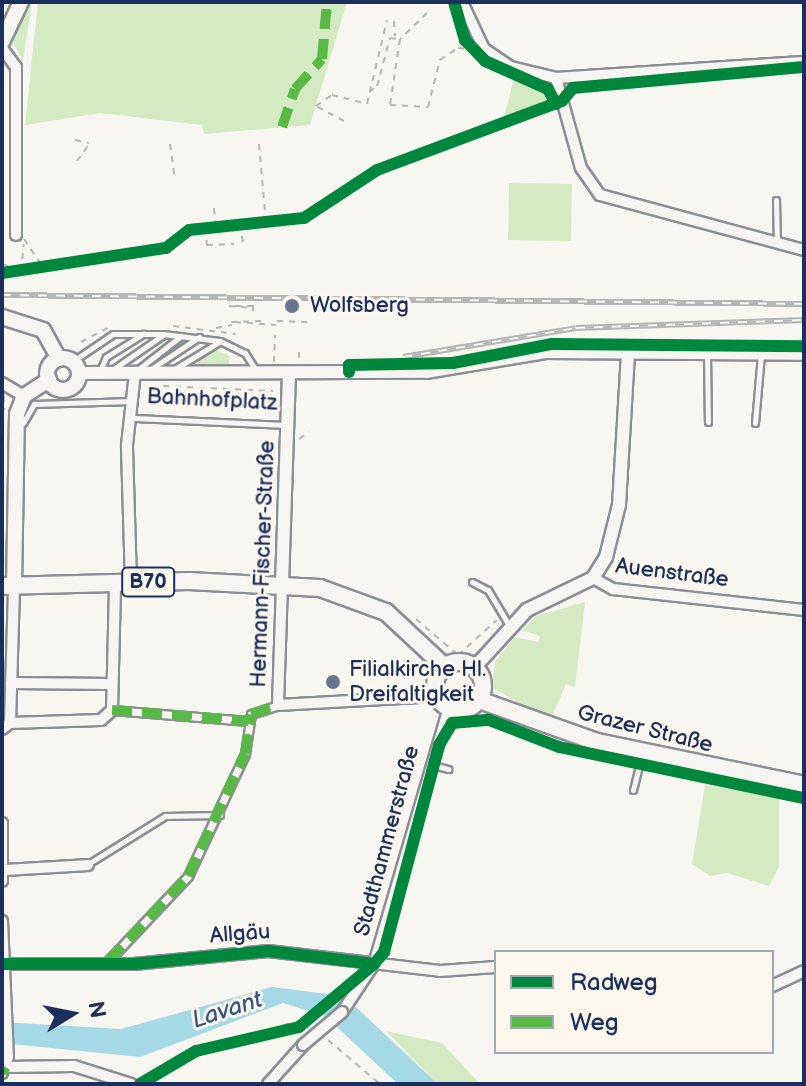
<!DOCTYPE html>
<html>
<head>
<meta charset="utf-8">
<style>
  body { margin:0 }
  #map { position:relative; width:806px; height:1086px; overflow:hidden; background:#f8f6f0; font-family:"Balsamiq Sans",sans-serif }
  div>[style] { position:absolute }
  .green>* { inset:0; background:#d4eac2; transform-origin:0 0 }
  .water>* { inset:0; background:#a5d9e5 }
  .path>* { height:2px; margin-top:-1px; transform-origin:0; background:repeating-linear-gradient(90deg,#b3b5b7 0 6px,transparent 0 12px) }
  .roads { filter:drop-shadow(2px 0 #8b8e94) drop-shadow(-2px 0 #8b8e94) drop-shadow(0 2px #8b8e94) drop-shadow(0 -2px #8b8e94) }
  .service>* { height:5px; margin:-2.5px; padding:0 2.5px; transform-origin:2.5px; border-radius:2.5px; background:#f6f5f1 }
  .pedestrian>* { height:7px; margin:-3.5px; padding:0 3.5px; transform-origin:3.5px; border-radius:3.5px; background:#f6f5f1 }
  .minor>* { height:10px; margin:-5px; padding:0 5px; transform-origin:5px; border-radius:5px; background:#f6f5f1 }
  .tertiary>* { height:12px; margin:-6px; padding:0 6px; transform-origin:6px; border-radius:6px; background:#f6f5f1 }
  .secondary>* { height:14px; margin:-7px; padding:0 7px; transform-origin:7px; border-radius:7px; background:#f6f5f1 }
  .secondary>.ring { margin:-7px; padding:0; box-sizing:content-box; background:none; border:14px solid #f6f5f1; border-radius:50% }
  .primary>* { height:16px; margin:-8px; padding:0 8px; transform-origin:8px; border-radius:8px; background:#f6f5f1 }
  .primary>.ring { margin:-8px; padding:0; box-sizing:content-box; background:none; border:16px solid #f6f5f1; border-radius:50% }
  .rail>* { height:6px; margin-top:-3px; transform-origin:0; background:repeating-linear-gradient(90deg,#fbf7ec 0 9px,#b3b5b7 0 18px); box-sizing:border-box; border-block:2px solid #b3b5b7 }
  .bridges { filter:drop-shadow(2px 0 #8b8e94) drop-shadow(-2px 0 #8b8e94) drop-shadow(0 2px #8b8e94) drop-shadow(0 -2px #8b8e94) }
  .minor-bridge>* { height:10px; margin:-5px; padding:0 5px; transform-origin:5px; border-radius:5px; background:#f6f5f1 }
  .quiet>* { height:10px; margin-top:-5px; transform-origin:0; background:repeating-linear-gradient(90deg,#58b947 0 20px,transparent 0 30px) }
  .cycleway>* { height:12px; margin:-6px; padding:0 6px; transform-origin:6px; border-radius:6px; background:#00873e }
  .dots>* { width:22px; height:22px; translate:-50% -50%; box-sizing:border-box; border:4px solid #fbf7ec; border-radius:50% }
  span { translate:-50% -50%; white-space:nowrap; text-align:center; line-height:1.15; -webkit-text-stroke:6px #fbf7ec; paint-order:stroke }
  .shield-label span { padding:2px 6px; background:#fbf7ec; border:2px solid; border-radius:6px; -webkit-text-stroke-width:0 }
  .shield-label { font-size:20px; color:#1b2f5e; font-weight:700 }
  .poi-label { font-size:22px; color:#1b2f5e }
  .left { translate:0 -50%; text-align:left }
  .street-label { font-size:22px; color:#1b2f5e }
  .water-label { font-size:24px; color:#34567e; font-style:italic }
  .frame { position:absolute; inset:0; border:4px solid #1b2f5e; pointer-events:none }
  .legend { position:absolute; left:494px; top:950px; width:280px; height:104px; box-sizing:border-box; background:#fbf7ec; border:2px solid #a1a7b3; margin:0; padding:10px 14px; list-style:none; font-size:24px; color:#1b2f5e }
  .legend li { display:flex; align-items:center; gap:16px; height:40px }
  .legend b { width:40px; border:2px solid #a1a7b3 }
  .north { position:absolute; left:32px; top:974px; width:80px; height:80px; -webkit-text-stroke:6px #fbf7ec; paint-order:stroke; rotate:80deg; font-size:22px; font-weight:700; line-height:32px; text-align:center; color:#1b2f5e }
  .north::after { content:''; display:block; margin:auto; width:28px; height:36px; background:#1b2f5e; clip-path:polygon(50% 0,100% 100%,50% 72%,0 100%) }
</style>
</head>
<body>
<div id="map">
  <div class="green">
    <i style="clip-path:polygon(27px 2px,32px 2px,23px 61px,12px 40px)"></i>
    <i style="clip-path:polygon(38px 2px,347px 2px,310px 125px,204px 134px,202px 125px,100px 113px,25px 125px)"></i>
    <i style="clip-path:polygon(514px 78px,544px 89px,552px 104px,503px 121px)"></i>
    <i style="left:509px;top:183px;width:63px;height:57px;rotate:1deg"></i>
    <i style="clip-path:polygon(214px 349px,230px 356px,228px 367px,193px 366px)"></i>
    <i style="clip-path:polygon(585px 602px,575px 687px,566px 684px,551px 719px,492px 688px,495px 662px,515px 637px,538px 642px,540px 636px,522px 630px,536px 616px)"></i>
    <i style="clip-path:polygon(705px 785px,779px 798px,779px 867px,769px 886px,727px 873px,710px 876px,692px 864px)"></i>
    <i style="clip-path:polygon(386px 1031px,442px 1043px,480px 1084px,438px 1084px)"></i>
  </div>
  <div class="water">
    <i style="clip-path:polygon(272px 987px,344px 996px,438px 1084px,398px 1084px,325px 1016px,283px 1003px,140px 1057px,2px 1043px,2px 1022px,121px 1029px)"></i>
  </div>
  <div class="path">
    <i style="left:427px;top:13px;width:37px;rotate:136deg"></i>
    <i style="left:400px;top:39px;width:67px;rotate:98.6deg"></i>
    <i style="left:390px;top:105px;width:38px;rotate:3deg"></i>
    <i style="left:428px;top:107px;width:49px;rotate:-75.7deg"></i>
    <i style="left:440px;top:60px;width:22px;rotate:-34deg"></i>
    <i style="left:458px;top:48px;width:15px;rotate:4deg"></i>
    <i style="left:394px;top:21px;width:15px;rotate:86deg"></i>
    <i style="left:369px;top:92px;width:10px;rotate:-37deg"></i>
    <i style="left:377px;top:86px;width:50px;rotate:-74.8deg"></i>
    <i style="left:390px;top:38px;width:9px;rotate:6deg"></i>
    <i style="left:344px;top:121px;width:32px;rotate:-152deg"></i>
    <i style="left:316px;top:106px;width:19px;rotate:-35deg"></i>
    <i style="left:332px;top:95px;width:36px;rotate:14deg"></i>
    <i style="left:367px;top:104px;width:86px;rotate:-76.6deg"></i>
    <i style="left:75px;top:140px;width:14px;rotate:12deg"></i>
    <i style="left:170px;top:144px;width:36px;rotate:82deg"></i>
    <i style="left:259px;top:144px;width:78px;rotate:84.9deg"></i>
    <i style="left:77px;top:161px;width:22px;rotate:-54deg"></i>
    <i style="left:214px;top:208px;width:19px;rotate:84deg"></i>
    <i style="left:240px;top:224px;width:19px;rotate:81deg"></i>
    <i style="left:206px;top:228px;width:17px;rotate:87deg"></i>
    <i style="left:207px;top:245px;width:27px;rotate:-2deg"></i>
    <i style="left:178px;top:231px;width:6px;rotate:31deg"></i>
    <i style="left:24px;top:239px;width:30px;rotate:56deg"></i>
    <i style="left:2px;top:264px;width:9px;rotate:21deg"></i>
    <i style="left:10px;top:267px;width:8px;rotate:173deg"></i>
    <i style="left:21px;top:271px;width:27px;rotate:-84deg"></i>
    <i style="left:229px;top:306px;width:24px;rotate:5deg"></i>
    <i style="left:235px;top:306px;width:18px"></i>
    <i style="left:253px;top:311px;width:10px;rotate:-90deg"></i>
    <i style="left:277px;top:321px;width:35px;rotate:2deg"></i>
    <i style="left:231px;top:322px;width:34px;rotate:-2deg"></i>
    <i style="left:235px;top:322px;width:41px;rotate:4.2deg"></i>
    <i style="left:173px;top:326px;width:63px;rotate:7.4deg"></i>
    <i style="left:216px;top:328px;width:16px;rotate:-11deg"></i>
    <i style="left:81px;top:342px;width:34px;rotate:-28deg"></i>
    <i style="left:299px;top:358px;width:11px;rotate:-90deg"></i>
    <i style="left:274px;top:362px;width:27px;rotate:-88deg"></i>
    <i style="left:163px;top:386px;width:110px;rotate:2.6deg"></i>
    <i style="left:4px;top:396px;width:14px;rotate:90deg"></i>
    <i style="left:299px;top:439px;width:12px;rotate:-35deg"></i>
    <i style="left:416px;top:619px;width:55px;rotate:40.6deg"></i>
    <i style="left:458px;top:655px;width:52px;rotate:-41.9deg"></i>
    <i style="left:328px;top:1040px;width:68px;rotate:40.2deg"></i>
    <i style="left:248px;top:1042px;width:42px;rotate:-25.3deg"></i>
    <i style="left:286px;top:1024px;width:23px;rotate:10deg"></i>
    <i style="left:196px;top:1051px;width:12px;rotate:66deg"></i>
  </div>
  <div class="roads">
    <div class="service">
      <i style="left:776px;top:200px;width:43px;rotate:88.7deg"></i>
      <i style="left:707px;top:354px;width:68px;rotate:89.2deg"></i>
      <i style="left:73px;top:361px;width:48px;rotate:-34deg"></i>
      <i style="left:113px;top:334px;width:50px"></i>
      <i style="left:163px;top:334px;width:57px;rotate:7deg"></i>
      <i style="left:220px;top:341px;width:28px;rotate:26deg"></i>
      <i style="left:245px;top:353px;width:22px;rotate:58deg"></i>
      <i style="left:151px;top:369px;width:58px;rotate:-33.7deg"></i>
      <i style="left:112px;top:370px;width:62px;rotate:-34.5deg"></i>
      <i style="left:173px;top:370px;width:54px;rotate:-31.3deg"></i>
      <i style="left:100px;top:371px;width:15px;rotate:-67deg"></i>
      <i style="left:106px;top:357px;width:44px;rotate:-31.9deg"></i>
      <i style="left:136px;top:371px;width:57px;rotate:-37.9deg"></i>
      <i style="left:135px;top:418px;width:151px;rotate:2.7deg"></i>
      <i style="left:23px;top:423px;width:22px;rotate:-60deg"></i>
      <i style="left:34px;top:404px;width:99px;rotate:-1.7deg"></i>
      <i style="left:755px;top:423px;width:68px;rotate:-85deg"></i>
      <i style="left:472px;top:582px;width:18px;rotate:27deg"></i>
      <i style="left:488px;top:590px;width:43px;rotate:59.3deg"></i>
      <i style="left:433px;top:765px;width:16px;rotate:15deg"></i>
      <i style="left:633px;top:790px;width:37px;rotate:-76deg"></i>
      <i style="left:88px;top:864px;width:91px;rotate:-31.9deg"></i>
      <i style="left:165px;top:816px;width:55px;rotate:-1deg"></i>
    </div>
    <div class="pedestrian">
      <i style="left:112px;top:710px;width:137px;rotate:4.6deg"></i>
      <i style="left:108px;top:961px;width:117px;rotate:-46.7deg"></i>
      <i style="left:188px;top:876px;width:135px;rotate:-65deg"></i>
      <i style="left:245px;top:754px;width:40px;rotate:-81.5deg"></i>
      <i style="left:251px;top:714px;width:28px;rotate:-18deg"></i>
    </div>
    <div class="minor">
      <i style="left:462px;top:2px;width:52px;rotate:64.9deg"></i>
      <i style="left:484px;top:49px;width:32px;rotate:34deg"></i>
      <i style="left:511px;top:67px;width:46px;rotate:13.7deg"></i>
      <i style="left:556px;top:78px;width:249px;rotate:-3.7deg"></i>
      <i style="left:2px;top:48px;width:24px;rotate:54deg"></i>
      <i style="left:16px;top:67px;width:168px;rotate:90deg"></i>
      <i style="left:556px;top:78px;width:93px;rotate:74.5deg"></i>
      <i style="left:581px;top:168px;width:33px;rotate:55deg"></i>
      <i style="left:600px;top:195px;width:211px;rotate:15.1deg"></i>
      <i style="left:2px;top:383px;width:26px;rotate:31deg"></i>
      <i style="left:593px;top:578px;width:23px;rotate:29deg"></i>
      <i style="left:613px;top:589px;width:192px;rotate:6.3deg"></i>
      <i style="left:131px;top:583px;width:138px;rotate:-91.7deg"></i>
      <i style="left:127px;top:445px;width:73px;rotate:-83.7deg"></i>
      <i style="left:282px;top:584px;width:121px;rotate:91.9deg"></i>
      <i style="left:278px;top:705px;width:159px;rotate:-3.2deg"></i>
      <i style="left:11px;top:683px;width:101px;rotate:0.6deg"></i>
      <i style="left:10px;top:723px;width:91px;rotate:-1.9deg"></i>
      <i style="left:101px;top:720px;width:15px;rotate:-42deg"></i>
      <i style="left:112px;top:710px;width:127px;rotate:-88.6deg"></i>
      <i style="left:2px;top:729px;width:10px;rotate:-37deg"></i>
      <i style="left:10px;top:723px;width:137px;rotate:-88.3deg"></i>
      <i style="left:2px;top:823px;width:58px;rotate:90deg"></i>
      <i style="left:6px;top:870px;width:82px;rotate:-3.5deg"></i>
      <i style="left:2px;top:921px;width:136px;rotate:87.5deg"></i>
      <i style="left:8px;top:1057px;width:17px;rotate:111deg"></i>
      <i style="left:2px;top:964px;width:132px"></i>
      <i style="left:134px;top:964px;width:135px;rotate:-5.5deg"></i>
      <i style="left:268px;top:951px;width:173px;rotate:6.6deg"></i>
      <i style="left:440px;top:971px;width:56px;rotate:-4.1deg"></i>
      <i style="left:772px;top:986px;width:35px;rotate:-25deg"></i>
      <i style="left:342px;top:1012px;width:58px;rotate:-56.3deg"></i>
      <i style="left:374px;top:964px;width:267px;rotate:-73.7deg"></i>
      <i style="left:6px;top:1067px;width:68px;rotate:-0.8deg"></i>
      <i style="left:74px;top:1066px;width:60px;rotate:17.5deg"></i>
      <i style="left:268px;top:1084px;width:52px;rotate:-48.1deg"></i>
    </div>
    <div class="tertiary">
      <i style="left:79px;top:373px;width:347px;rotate:-0.2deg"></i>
      <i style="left:426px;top:372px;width:121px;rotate:-9.5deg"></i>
      <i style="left:545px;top:352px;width:259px;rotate:0.4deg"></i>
      <i style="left:282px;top:584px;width:210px;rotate:-88.1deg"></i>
      <i style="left:474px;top:668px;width:79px;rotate:-47.6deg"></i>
      <i style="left:527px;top:610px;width:73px;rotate:-25.9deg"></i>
      <i style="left:593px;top:578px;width:25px;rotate:-58deg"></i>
      <i style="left:606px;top:557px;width:54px;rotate:-76deg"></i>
      <i style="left:619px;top:505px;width:153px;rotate:-86.6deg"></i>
    </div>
    <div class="secondary">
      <i style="left:2px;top:42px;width:44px;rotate:-64.6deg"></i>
      <i style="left:2px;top:317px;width:43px;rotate:17.6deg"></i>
      <i style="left:43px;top:330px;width:33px;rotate:61deg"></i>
      <i class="ring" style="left:47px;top:358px;width:18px;height:18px"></i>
      <i style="left:14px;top:586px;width:172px;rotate:-89deg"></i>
      <i style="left:17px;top:414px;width:19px;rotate:-69deg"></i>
      <i style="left:24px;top:396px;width:30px;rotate:-33deg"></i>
    </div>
    <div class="primary">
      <i style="left:2px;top:586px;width:187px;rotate:-1.5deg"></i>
      <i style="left:189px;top:581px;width:131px;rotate:3.1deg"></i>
      <i style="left:320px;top:588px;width:70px;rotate:20deg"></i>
      <i style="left:386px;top:612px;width:81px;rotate:43deg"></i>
      <i class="ring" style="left:435px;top:662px;width:32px;height:32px"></i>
      <i style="left:479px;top:700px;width:125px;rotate:19.6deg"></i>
      <i style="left:597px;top:742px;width:211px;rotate:11.7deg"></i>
    </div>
  </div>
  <div class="rail">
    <i style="left:2px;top:295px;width:802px;rotate:0.64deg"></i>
    <i style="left:403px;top:357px;width:175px;rotate:-9.5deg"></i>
    <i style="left:576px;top:328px;width:228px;rotate:-2deg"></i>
  </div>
  <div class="bridges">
    <div class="minor-bridge">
      <i style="left:303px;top:1045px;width:51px;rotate:-40.2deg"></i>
    </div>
  </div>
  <div class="quiet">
    <i style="left:282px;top:127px;width:40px;rotate:-71.1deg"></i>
    <i style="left:295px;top:89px;width:40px;rotate:-48deg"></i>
    <i style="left:322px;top:59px;width:57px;rotate:-85deg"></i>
    <i style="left:112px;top:710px;width:137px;rotate:4.6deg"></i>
    <i style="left:108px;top:961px;width:117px;rotate:-46.7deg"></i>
    <i style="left:188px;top:876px;width:135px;rotate:-65deg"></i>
    <i style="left:245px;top:754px;width:40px;rotate:-81.5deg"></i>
    <i style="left:251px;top:714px;width:28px;rotate:-18deg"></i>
    <i style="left:2px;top:1073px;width:7px;rotate:-56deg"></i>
  </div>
  <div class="cycleway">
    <i style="left:454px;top:2px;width:40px;rotate:74deg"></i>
    <i style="left:465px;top:40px;width:29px;rotate:46deg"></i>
    <i style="left:485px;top:61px;width:69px;rotate:24deg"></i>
    <i style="left:548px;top:89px;width:17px;rotate:62deg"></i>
    <i style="left:2px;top:273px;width:166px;rotate:-8.7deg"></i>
    <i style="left:166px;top:248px;width:29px;rotate:-38deg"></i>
    <i style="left:189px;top:230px;width:116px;rotate:-6deg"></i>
    <i style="left:304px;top:218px;width:87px;rotate:-33.3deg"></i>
    <i style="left:377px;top:170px;width:197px;rotate:-20.5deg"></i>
    <i style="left:562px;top:101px;width:17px;rotate:-50deg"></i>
    <i style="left:573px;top:88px;width:232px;rotate:-5.2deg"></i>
    <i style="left:349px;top:372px;width:7px;rotate:-90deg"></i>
    <i style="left:349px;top:365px;width:104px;rotate:-1.1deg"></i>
    <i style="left:453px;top:363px;width:101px;rotate:-10.9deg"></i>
    <i style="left:552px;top:344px;width:252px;rotate:0.5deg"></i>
    <i style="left:2px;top:964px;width:132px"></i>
    <i style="left:134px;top:964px;width:135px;rotate:-5.5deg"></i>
    <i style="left:268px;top:951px;width:107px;rotate:7deg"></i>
    <i style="left:140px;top:1084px;width:65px;rotate:-30.5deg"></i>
    <i style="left:196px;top:1051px;width:106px;rotate:-13.1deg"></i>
    <i style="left:299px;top:1027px;width:98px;rotate:-40deg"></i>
    <i style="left:374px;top:964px;width:16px;rotate:-50deg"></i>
    <i style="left:384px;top:952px;width:214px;rotate:-75.1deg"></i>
    <i style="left:439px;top:745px;width:26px;rotate:-59deg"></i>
    <i style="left:452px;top:723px;width:37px;rotate:-5deg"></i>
    <i style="left:489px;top:720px;width:75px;rotate:21.1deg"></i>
    <i style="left:559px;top:747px;width:250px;rotate:11.8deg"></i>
  </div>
  <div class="dots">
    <i style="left:292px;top:306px;background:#687591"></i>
    <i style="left:333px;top:682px;background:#687591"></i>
  </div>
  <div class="shield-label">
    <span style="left:148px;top:582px">B70</span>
  </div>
  <div class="poi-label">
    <span class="left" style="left:310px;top:306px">Wolfsberg</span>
    <span class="left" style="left:349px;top:682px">Filialkirche Hl.<br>Dreifaltigkeit</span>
  </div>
  <div class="street-label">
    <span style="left:212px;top:400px;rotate:3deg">Bahnhofplatz</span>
    <span style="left:263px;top:564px;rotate:-88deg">Hermann-Fischer-Straße</span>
    <span style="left:672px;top:573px;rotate:7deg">Auenstraße</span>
    <span style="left:645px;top:729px;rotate:14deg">Grazer Straße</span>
    <span style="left:387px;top:841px;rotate:-75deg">Stadthammerstraße</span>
    <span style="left:240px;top:934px;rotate:-4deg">Allgäu</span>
  </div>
  <div class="water-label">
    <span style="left:227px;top:1010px;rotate:-18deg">Lavant</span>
  </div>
  <div class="frame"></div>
  <ul class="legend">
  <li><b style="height:10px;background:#00873e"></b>Radweg</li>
  <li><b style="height:10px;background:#58b947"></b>Weg</li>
  </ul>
  <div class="north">N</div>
</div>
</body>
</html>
